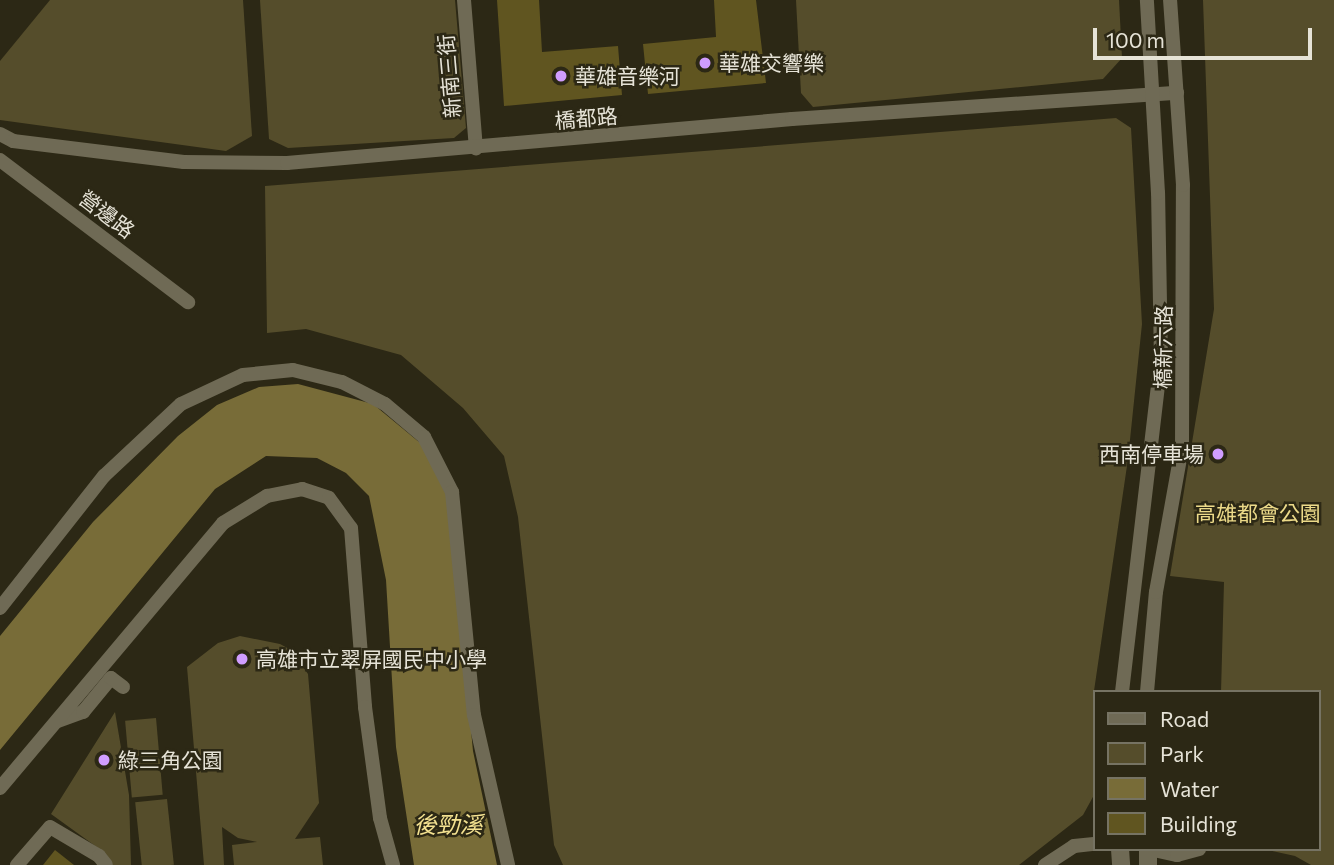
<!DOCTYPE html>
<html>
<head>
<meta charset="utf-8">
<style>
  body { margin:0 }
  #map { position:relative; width:1334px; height:865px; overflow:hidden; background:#2c2815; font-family:Commissioner,"Noto Sans TC",sans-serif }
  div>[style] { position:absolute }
  .green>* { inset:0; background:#554d2b; transform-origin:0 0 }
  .water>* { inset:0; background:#786c38 }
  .building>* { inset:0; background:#605520 }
  .minor>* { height:14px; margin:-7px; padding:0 7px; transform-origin:7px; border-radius:7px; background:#6f6a55 }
  .tertiary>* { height:18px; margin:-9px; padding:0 9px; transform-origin:9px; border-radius:9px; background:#6f6a55 }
  .dots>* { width:19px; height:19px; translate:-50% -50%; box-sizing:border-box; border:4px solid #2c2815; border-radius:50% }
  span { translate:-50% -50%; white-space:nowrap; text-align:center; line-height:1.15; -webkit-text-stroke:5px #2c2815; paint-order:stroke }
  .poi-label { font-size:21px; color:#e6e3d7 }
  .left { translate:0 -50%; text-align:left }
  .right { translate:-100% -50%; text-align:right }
  .street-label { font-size:21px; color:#e6e3d7 }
  .park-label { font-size:21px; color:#ecda89 }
  .water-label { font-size:23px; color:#f4e291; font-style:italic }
  .legend { position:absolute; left:1093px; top:690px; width:228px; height:161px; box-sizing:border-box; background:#2c2815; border:2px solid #767363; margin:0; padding:9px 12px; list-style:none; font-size:21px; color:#e6e3d7 }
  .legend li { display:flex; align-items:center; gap:14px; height:35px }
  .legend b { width:35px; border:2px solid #767363 }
  .scale { position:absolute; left:1093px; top:28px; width:219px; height:32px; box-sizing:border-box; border:4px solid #e6e3d7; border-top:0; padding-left:9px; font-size:21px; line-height:24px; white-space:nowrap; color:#e6e3d7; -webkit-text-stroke:5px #2c2815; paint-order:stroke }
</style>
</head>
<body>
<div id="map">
  <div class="green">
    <i style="clip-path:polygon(50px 0,243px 0,252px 136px,226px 151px,0 120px,0 61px)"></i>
    <i style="clip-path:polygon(260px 0,455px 0,466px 128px,454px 138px,288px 148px,269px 139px)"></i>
    <i style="clip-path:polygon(796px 0,1119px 0,1122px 58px,1103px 79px,813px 107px,801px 93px)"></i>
    <i style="clip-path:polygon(1203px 0,1334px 0,1334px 865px,1311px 865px,1295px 856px,1263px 849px,1318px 849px,1318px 692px,1221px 692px,1224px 582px,1170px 576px,1214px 309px)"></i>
    <i style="clip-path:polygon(1116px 118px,1131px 128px,1142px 324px,1128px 459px,1094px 691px,1094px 795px,1083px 815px,1019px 865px,563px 865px,554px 845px,518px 517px,504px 456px,463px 408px,401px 355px,306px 329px,267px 333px,265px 186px)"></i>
    <i style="clip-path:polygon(240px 636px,280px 644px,291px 650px,308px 674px,319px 803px,295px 839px,320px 837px,323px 865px,234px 865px,232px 845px,257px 842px,238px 838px,222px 827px,224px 865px,204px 865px,187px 667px,218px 643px)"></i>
    <i style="clip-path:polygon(115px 712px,129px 795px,131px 865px,112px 865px,105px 853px,51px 814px)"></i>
    <i style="left:156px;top:718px;width:77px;height:31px;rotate:85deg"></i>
    <i style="left:167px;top:799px;width:66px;height:32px;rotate:84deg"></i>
  </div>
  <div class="water">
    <i style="clip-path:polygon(298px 384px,373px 404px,425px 447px,449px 501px,473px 751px,497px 865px,414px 865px,396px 747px,386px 580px,369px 496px,346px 473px,317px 458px,266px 456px,215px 489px,0 750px,0 636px,93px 522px,178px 436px,217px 405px,259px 387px)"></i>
  </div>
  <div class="building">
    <i style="clip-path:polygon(497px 0,539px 0,542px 52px,618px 46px,622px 95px,504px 106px)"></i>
    <i style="clip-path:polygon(714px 0,756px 0,766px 83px,648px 94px,643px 44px,716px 37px)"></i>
    <i style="clip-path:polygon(55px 850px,74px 865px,43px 865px)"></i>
  </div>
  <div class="minor">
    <i style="left:464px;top:0;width:149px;rotate:85.4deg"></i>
    <i style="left:0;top:134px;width:15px;rotate:28deg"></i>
    <i style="left:13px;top:141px;width:172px;rotate:7deg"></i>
    <i style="left:184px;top:162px;width:103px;rotate:0.6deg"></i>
    <i style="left:287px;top:163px;width:507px;rotate:-4.98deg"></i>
    <i style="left:792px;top:119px;width:386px;rotate:-3.9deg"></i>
    <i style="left:0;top:160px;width:236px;rotate:37.1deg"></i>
    <i style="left:0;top:608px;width:168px;rotate:-51.8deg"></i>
    <i style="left:104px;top:476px;width:105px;rotate:-43.1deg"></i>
    <i style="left:181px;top:404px;width:68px;rotate:-25.1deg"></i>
    <i style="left:243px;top:375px;width:50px;rotate:-5.7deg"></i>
    <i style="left:293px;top:370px;width:50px;rotate:13.8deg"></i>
    <i style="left:342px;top:382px;width:48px;rotate:27.1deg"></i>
    <i style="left:385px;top:404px;width:51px;rotate:40.2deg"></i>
    <i style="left:424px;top:437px;width:62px;rotate:63deg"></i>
    <i style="left:452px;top:492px;width:224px;rotate:84.4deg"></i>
    <i style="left:474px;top:715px;width:154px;rotate:77.2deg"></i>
    <i style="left:1122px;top:692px;width:333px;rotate:-83.3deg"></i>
    <i style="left:1161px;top:361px;width:168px;rotate:-91deg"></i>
    <i style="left:1158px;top:193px;width:193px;rotate:-93.3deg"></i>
    <i style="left:1147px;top:692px;width:100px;rotate:-84.9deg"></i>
    <i style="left:1156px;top:592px;width:147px;rotate:-79.8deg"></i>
    <i style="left:1182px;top:447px;width:262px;rotate:-89.8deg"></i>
    <i style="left:1183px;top:185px;width:185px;rotate:-94deg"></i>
    <i style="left:58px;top:721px;width:27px;rotate:-20deg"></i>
    <i style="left:83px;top:712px;width:44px;rotate:-50.5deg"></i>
    <i style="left:111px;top:678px;width:15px;rotate:37deg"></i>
    <i style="left:0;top:788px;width:346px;rotate:-49.9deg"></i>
    <i style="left:223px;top:523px;width:52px;rotate:-31.5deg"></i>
    <i style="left:267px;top:496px;width:36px;rotate:-11deg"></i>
    <i style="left:302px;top:489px;width:28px;rotate:18deg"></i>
    <i style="left:329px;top:498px;width:37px;rotate:54deg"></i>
    <i style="left:351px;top:528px;width:180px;rotate:85.5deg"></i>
    <i style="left:365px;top:707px;width:112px;rotate:82.3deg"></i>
    <i style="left:380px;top:818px;width:49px;rotate:74.5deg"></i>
    <i style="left:1149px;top:849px;width:29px;rotate:12deg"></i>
    <i style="left:1177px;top:855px;width:23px;rotate:-15deg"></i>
    <i style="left:17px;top:865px;width:50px;rotate:-49deg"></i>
    <i style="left:50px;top:827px;width:57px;rotate:30.6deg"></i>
    <i style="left:99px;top:856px;width:11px;rotate:52deg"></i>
    <i style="left:1045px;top:865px;width:35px;rotate:-33deg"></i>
    <i style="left:1074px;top:846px;width:20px;rotate:-6deg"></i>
  </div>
  <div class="tertiary">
    <i style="left:1120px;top:849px;width:16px;rotate:86deg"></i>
    <i style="left:1148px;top:849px;width:16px;rotate:90deg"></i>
  </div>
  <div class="dots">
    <i style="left:705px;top:63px;background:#d09dff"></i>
    <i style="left:561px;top:76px;background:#d09dff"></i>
    <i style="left:1218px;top:454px;background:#d09dff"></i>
    <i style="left:242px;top:659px;background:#d09dff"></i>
    <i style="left:104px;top:760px;background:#d09dff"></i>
  </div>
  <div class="poi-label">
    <span class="left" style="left:719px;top:63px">華雄交響樂</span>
    <span class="left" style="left:575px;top:76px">華雄音樂河</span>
    <span class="right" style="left:1204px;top:454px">西南停車場</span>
    <span class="left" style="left:256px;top:659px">高雄市立翠屏國民中小學</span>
    <span class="left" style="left:118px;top:760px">綠三角公園</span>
  </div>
  <div class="street-label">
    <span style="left:449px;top:76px;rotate:-95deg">新南三街</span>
    <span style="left:586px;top:118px;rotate:-5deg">橋都路</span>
    <span style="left:107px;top:214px;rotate:37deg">營邊路</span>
    <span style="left:1163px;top:347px;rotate:-89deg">橋新六路</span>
  </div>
  <div class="park-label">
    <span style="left:1258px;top:513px">高雄都會公園</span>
  </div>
  <div class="water-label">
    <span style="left:448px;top:824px">後勁溪</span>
  </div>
  <ul class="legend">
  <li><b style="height:9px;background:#6f6a55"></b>Road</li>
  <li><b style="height:19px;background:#554d2b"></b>Park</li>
  <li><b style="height:19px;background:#786c38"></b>Water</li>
  <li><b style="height:19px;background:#605520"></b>Building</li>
  </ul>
  <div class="scale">100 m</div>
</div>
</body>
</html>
